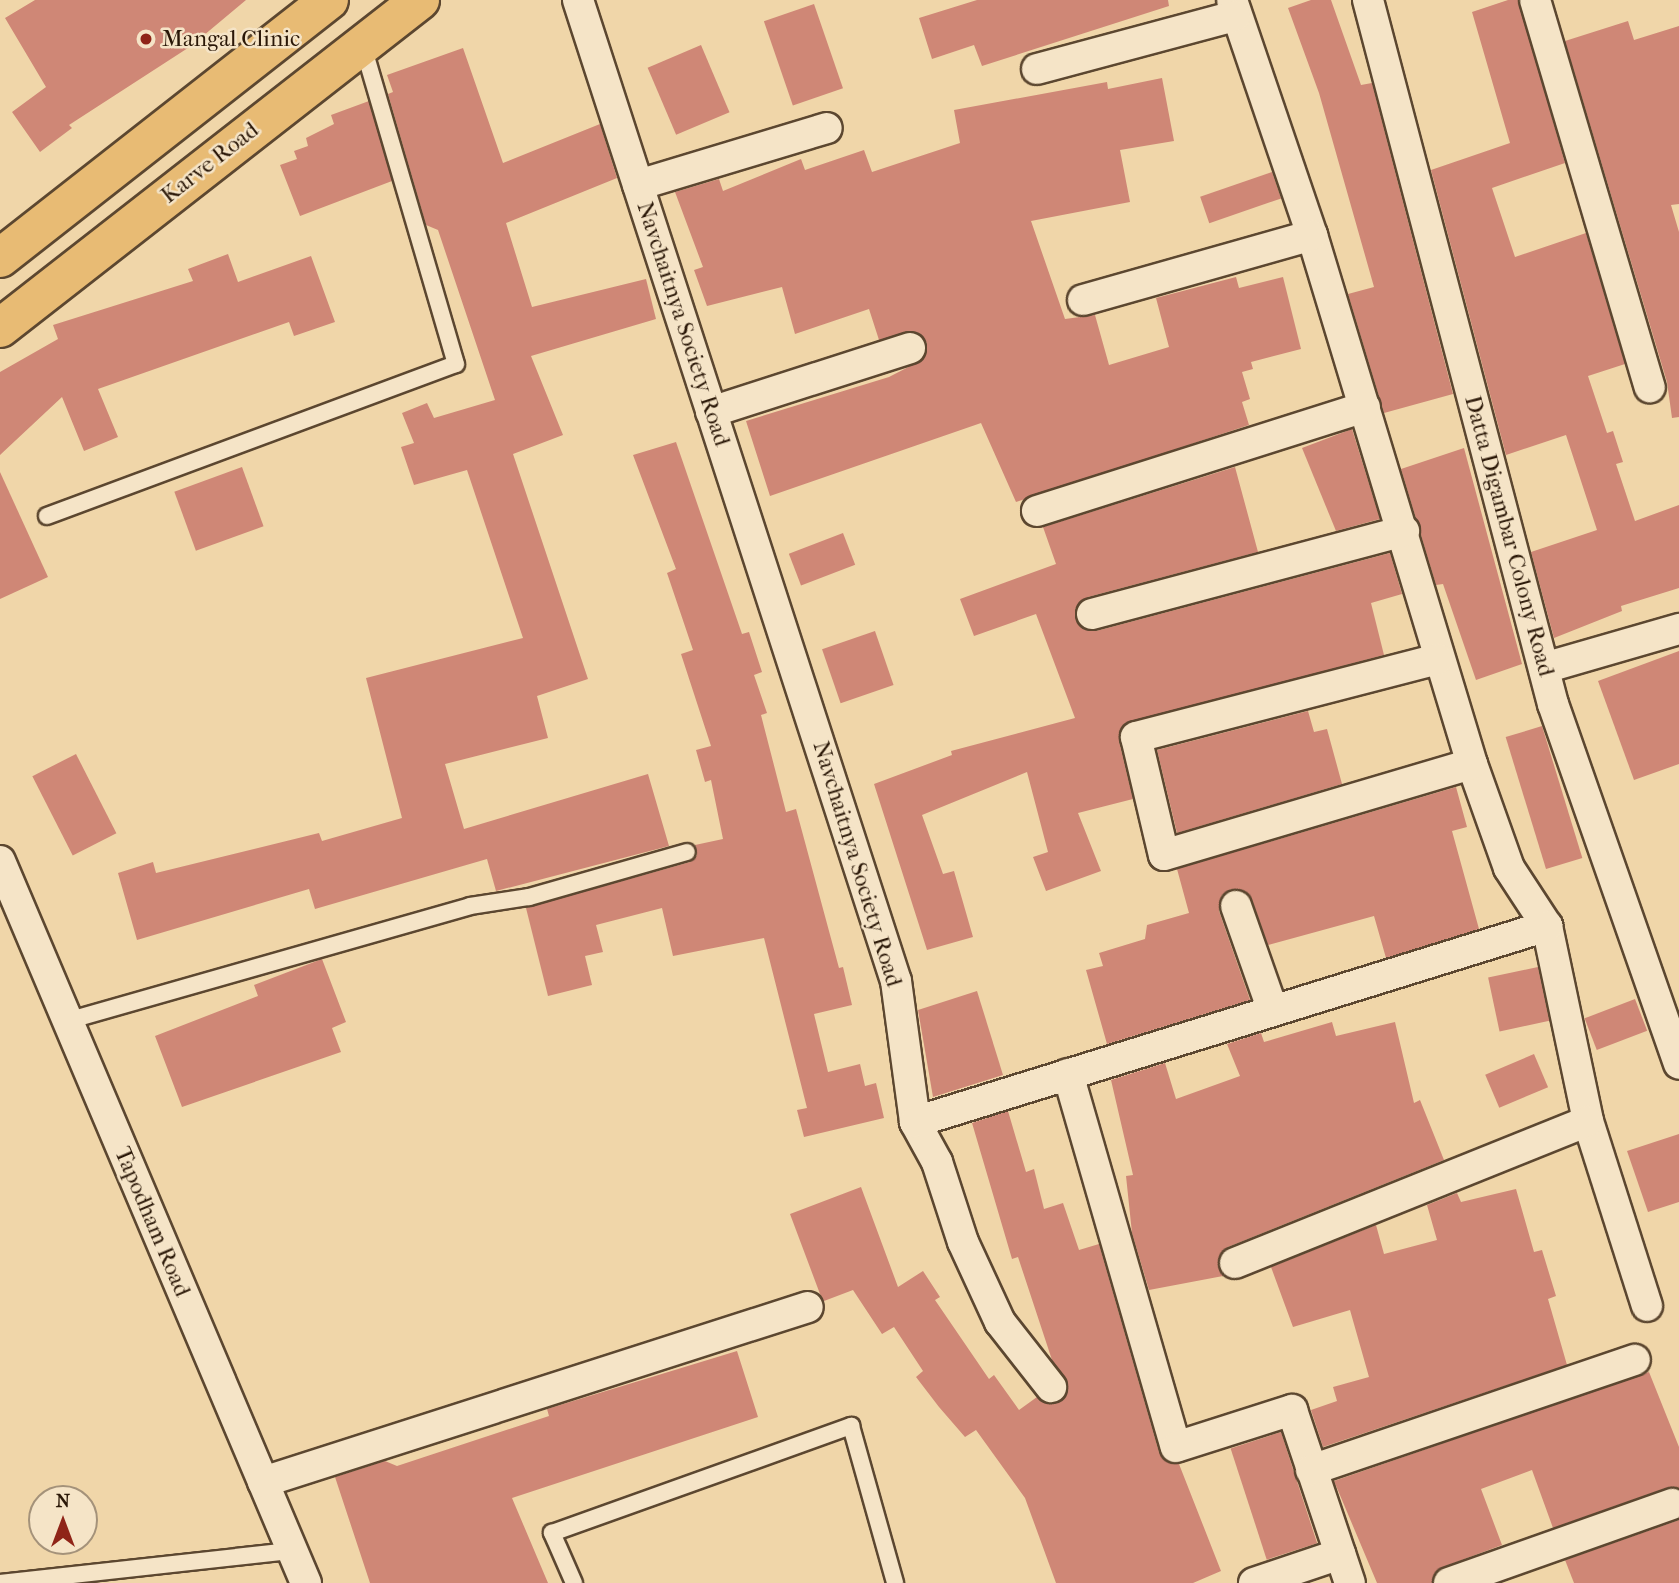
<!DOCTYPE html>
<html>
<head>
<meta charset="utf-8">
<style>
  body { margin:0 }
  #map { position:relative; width:1679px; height:1583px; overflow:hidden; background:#f0d6a9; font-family:"IM FELL French Canon",serif }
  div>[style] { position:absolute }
  .building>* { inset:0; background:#cf8776; transform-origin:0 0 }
  .roads { filter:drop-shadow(2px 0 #5c4730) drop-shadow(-2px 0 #5c4730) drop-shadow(0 2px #5c4730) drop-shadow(0 -2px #5c4730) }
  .lane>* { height:16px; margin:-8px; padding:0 8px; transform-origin:8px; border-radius:8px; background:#f5e4c7 }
  .street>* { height:30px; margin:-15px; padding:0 15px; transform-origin:15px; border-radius:15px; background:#f5e4c7 }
  .primary>* { height:38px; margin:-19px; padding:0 19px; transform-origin:19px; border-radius:19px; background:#e8bb74 }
  .dots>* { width:19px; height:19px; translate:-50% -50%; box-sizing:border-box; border:4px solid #f5e4c7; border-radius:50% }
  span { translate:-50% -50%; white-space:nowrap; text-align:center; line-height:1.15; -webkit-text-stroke:5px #f5e4c7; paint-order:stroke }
  .poi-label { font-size:23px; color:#2a1707 }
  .left { translate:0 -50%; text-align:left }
  .street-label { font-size:23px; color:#2a1707 }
  .north { position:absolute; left:28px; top:1485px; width:70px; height:70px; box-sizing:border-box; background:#f5e4c7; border:2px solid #a4927a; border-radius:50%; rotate:0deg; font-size:19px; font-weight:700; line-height:28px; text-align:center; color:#2a1707 }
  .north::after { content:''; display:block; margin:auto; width:24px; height:32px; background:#8f2418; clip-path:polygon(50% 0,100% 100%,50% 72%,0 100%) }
</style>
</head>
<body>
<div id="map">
  <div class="building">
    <i style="clip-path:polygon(35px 0,246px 0,191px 46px,69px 125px,72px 128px,40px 152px,12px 112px,46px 87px,5px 18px)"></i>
    <i style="clip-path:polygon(977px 0,1168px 0,1169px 6px,982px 66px,974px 45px,932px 59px,919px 18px)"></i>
    <i style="clip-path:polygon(1311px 0,1331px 0,1361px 85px,1372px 83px,1453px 394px,1384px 413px,1348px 294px,1374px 287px,1319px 93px,1288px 8px)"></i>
    <i style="clip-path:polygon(1508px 0,1518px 0,1565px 163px,1492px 188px,1515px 257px,1586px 233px,1625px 364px,1588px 376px,1607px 433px,1613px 431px,1623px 462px,1616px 464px,1635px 521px,1679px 505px,1679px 588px,1621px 606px,1622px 611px,1554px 638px,1531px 552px,1597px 530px,1566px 435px,1506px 455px,1431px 170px,1510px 143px,1472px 12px)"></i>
    <i style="left:814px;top:4px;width:89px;height:53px;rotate:71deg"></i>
    <i style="clip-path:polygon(1628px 21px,1634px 40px,1679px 26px,1679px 204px,1671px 205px,1679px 232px,1679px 417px,1672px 418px,1667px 382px,1565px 41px)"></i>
    <i style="left:701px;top:45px;width:73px;height:58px;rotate:67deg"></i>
    <i style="clip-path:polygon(463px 48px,503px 163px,600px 124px,617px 178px,506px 223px,532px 307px,646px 279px,656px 319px,531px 356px,563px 435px,513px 454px,588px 679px,537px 696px,548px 738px,445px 764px,464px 829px,648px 774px,669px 846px,496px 891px,487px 859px,315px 909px,309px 889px,137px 940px,118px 873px,153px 862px,156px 873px,319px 833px,322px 841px,402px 818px,366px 678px,523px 638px,467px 470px,414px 485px,401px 447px,414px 443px,402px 413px,427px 403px,434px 418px,495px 400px,438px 230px,426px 225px,388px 94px,393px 92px,387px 75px)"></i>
    <i style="clip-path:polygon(1162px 78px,1174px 141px,1120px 150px,1130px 202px,1031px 221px,1065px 319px,1095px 315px,1109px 365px,1169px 347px,1156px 298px,1236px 277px,1239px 288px,1283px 277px,1301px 349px,1251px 362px,1253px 369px,1242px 372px,1250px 399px,1242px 402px,1249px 425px,1016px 502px,981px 423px,770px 496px,746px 421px,889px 377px,922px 360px,927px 343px,913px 331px,879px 340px,869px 309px,795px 334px,782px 287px,707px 306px,694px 270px,703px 267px,675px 192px,719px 179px,723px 191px,801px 159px,805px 170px,864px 150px,872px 172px,960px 143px,954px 110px,1107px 82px,1108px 89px)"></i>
    <i style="clip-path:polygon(369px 101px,392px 181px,300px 216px,280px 165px,297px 159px,294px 151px,308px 146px,306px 138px,334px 124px,331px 115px)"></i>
    <i style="left:1272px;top:172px;width:28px;height:76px;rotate:71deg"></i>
    <i style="clip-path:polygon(228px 254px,238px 282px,311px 256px,335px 322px,294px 336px,289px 322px,98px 389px,118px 437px,84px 451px,62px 397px,0 455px,0 372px,58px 339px,53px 325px,193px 281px,188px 269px)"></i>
    <i style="clip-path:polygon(1352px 429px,1380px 519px,1336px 531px,1302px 448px)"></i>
    <i style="clip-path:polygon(676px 442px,742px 634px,749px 632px,762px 672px,754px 675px,767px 713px,761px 715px,786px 812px,796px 809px,839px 968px,843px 967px,852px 1005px,814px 1014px,828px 1072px,860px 1064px,865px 1086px,876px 1083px,884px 1118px,804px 1137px,797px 1110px,807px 1108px,764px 938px,673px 956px,662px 908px,596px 925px,603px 952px,585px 956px,592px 985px,548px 996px,526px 908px,690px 862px,697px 855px,695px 845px,723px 839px,711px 780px,705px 782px,696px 750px,711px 746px,681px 654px,693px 650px,667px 573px,676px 569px,633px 455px)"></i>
    <i style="clip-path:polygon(1464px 448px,1522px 664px,1476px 680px,1443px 584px,1436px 585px,1401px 469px)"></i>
    <i style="left:242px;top:467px;width:63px;height:72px;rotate:70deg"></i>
    <i style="clip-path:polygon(1235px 467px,1258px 552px,1088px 597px,1075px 609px,1079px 626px,1096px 631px,1390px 553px,1402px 594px,1371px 603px,1384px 655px,1124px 724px,1119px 741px,1133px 799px,1078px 813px,1101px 871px,1046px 891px,1033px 857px,1048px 852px,1027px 772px,922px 815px,943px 874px,954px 871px,973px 937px,927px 950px,874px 784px,952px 755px,951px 751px,1075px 718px,1036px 614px,974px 636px,960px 599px,1056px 564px,1043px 527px)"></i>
    <i style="clip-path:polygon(0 472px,48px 577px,0 599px)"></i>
    <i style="left:843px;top:533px;width:34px;height:58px;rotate:69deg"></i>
    <i style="left:875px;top:631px;width:57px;height:56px;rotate:71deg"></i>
    <i style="clip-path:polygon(1679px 651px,1679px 764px,1634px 780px,1598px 681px)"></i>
    <i style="clip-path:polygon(1308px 711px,1314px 732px,1327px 729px,1342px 784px,1177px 833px,1157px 750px)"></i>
    <i style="left:1542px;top:726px;width:138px;height:38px;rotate:73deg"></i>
    <i style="left:76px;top:754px;width:89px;height:49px;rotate:63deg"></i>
    <i style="clip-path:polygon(1456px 787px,1467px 827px,1452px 831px,1479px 929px,1386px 958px,1374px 916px,1268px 945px,1252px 900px,1231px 889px,1222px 895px,1219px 911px,1250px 1000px,1107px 1044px,1086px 970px,1103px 966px,1099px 953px,1145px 939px,1147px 925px,1189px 913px,1177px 869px)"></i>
    <i style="clip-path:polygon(322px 959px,346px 1022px,332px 1028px,341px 1052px,182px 1107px,155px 1036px,258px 996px,254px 985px)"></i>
    <i style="left:1538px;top:967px;width:55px;height:51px;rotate:78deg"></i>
    <i style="clip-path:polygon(977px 991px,1003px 1075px,933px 1097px,918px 1010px)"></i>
    <i style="left:1635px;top:999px;width:34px;height:54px;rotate:69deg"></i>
    <i style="clip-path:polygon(1332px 1022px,1336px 1036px,1395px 1022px,1414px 1103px,1420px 1100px,1444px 1160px,1228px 1247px,1218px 1260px,1223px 1276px,1149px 1290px,1132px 1233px,1126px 1176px,1133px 1175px,1111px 1080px,1165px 1063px,1176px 1099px,1240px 1076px,1227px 1044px,1261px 1033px,1264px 1042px)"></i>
    <i style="left:1534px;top:1054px;width:36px;height:53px;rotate:67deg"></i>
    <i style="clip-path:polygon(1008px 1111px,1026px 1172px,1034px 1169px,1044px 1209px,1063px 1203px,1079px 1250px,1099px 1244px,1159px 1452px,1165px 1460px,1179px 1464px,1221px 1571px,1193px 1583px,1056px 1583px,1025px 1498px,976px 1430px,965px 1437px,939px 1407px,916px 1377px,923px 1371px,894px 1327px,882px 1334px,853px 1290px,824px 1301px,820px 1294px,790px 1214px,861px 1187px,898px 1287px,923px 1271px,940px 1297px,935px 1300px,989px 1379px,994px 1375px,1019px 1410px,1037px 1397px,1045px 1403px,1062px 1400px,1068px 1384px,1052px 1360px,1018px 1257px,1012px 1259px,972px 1123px)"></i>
    <i style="clip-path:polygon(1679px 1134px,1679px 1202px,1648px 1212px,1627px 1151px)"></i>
    <i style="clip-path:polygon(1516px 1189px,1534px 1252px,1542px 1250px,1556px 1296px,1548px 1299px,1567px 1365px,1323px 1447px,1311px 1410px,1337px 1401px,1333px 1387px,1369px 1377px,1350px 1310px,1293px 1327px,1271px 1267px,1376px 1225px,1384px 1254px,1437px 1240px,1427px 1205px,1457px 1193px,1461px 1202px)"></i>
    <i style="clip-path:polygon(737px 1351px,758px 1417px,512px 1498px,548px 1583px,370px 1583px,335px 1477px,385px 1461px,397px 1466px,549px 1416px,547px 1409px)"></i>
    <i style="clip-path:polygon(1649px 1372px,1679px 1447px,1679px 1489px,1666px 1488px,1553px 1528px,1532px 1470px,1481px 1489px,1502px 1545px,1443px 1567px,1432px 1583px,1377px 1583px,1334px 1481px)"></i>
    <i style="left:1281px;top:1432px;width:117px;height:53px;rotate:72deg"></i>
    <i style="clip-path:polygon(1679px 1520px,1679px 1583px,1574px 1583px,1565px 1560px)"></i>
  </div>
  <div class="roads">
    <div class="lane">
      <i style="left:47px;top:516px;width:436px;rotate:-20.4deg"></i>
      <i style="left:456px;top:364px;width:332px;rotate:-106.3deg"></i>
      <i style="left:67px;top:1021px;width:419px;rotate:-15.9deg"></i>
      <i style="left:470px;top:906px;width:60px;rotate:-8.7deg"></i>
      <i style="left:529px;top:897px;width:164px;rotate:-15.9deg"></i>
      <i style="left:0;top:1583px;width:294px;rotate:-6.3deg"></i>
      <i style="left:574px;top:1583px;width:55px;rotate:-113.7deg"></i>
      <i style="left:552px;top:1533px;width:318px;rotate:-19.7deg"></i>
      <i style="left:851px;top:1426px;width:163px;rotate:74.3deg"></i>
    </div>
    <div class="street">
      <i style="left:578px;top:0;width:1031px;rotate:72.04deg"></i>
      <i style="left:896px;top:981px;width:142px;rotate:82.3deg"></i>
      <i style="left:915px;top:1122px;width:46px;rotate:61.2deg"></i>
      <i style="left:937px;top:1162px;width:84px;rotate:72deg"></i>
      <i style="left:963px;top:1242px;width:88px;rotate:65.2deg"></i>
      <i style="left:1000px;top:1322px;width:83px;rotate:51.9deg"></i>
      <i style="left:1232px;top:0;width:248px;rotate:71.2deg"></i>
      <i style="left:1312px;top:235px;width:553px;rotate:73.17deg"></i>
      <i style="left:1472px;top:764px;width:110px;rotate:70.4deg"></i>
      <i style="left:1509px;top:868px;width:69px;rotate:56.8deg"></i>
      <i style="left:1547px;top:926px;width:199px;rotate:78.1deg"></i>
      <i style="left:1588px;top:1121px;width:194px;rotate:72.3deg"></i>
      <i style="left:1368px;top:0;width:728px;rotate:75.28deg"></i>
      <i style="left:1553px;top:704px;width:381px;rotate:70.7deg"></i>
      <i style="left:1535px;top:0;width:404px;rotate:73.5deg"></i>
      <i style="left:1037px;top:69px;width:205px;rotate:-15deg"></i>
      <i style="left:638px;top:185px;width:197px;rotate:-16.8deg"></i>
      <i style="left:1083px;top:300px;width:238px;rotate:-15.8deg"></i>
      <i style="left:711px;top:412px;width:209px;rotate:-17.8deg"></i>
      <i style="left:1037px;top:511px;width:344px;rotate:-17.6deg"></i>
      <i style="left:1092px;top:614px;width:323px;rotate:-14.9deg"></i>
      <i style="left:1438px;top:659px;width:312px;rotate:165.5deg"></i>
      <i style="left:1136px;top:737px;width:121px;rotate:76.7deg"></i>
      <i style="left:1164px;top:855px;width:321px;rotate:-16.5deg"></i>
      <i style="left:1544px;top:668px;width:141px;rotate:-16.1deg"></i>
      <i style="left:0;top:861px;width:784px;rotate:67.03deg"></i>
      <i style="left:1236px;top:906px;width:111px;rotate:70.6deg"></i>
      <i style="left:1068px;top:1074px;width:388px;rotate:73.9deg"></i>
      <i style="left:1176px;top:1447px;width:122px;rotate:-17.7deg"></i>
      <i style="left:1292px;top:1410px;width:182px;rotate:71.5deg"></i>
      <i style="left:915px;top:1122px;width:662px;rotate:-17.23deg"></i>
      <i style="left:1235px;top:1263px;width:380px;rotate:-21.9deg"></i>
      <i style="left:1311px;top:1470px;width:342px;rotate:-18.8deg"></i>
      <i style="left:263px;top:1482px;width:572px;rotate:-17.8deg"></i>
      <i style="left:1254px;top:1583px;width:91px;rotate:-18.6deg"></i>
      <i style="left:1449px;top:1583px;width:237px;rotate:-19.5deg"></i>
    </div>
    <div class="primary">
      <i style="left:0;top:258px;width:418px;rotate:-38.1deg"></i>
      <i style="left:0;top:328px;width:533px;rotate:-37.99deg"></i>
    </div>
  </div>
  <div class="dots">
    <i style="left:146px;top:39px;background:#8f2418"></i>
  </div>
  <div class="poi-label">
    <span class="left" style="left:162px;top:39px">Mangal Clinic</span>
  </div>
  <div class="street-label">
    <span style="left:210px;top:163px;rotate:-38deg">Karve Road</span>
    <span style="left:683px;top:324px;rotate:72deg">Navchaitnya Society Road</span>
    <span style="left:1509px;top:536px;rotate:75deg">Datta Digambar Colony Road</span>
    <span style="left:857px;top:864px;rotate:73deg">Navchaitnya Society Road</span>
    <span style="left:152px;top:1222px;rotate:67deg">Tapodham Road</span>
  </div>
  <div class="north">N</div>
</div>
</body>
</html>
